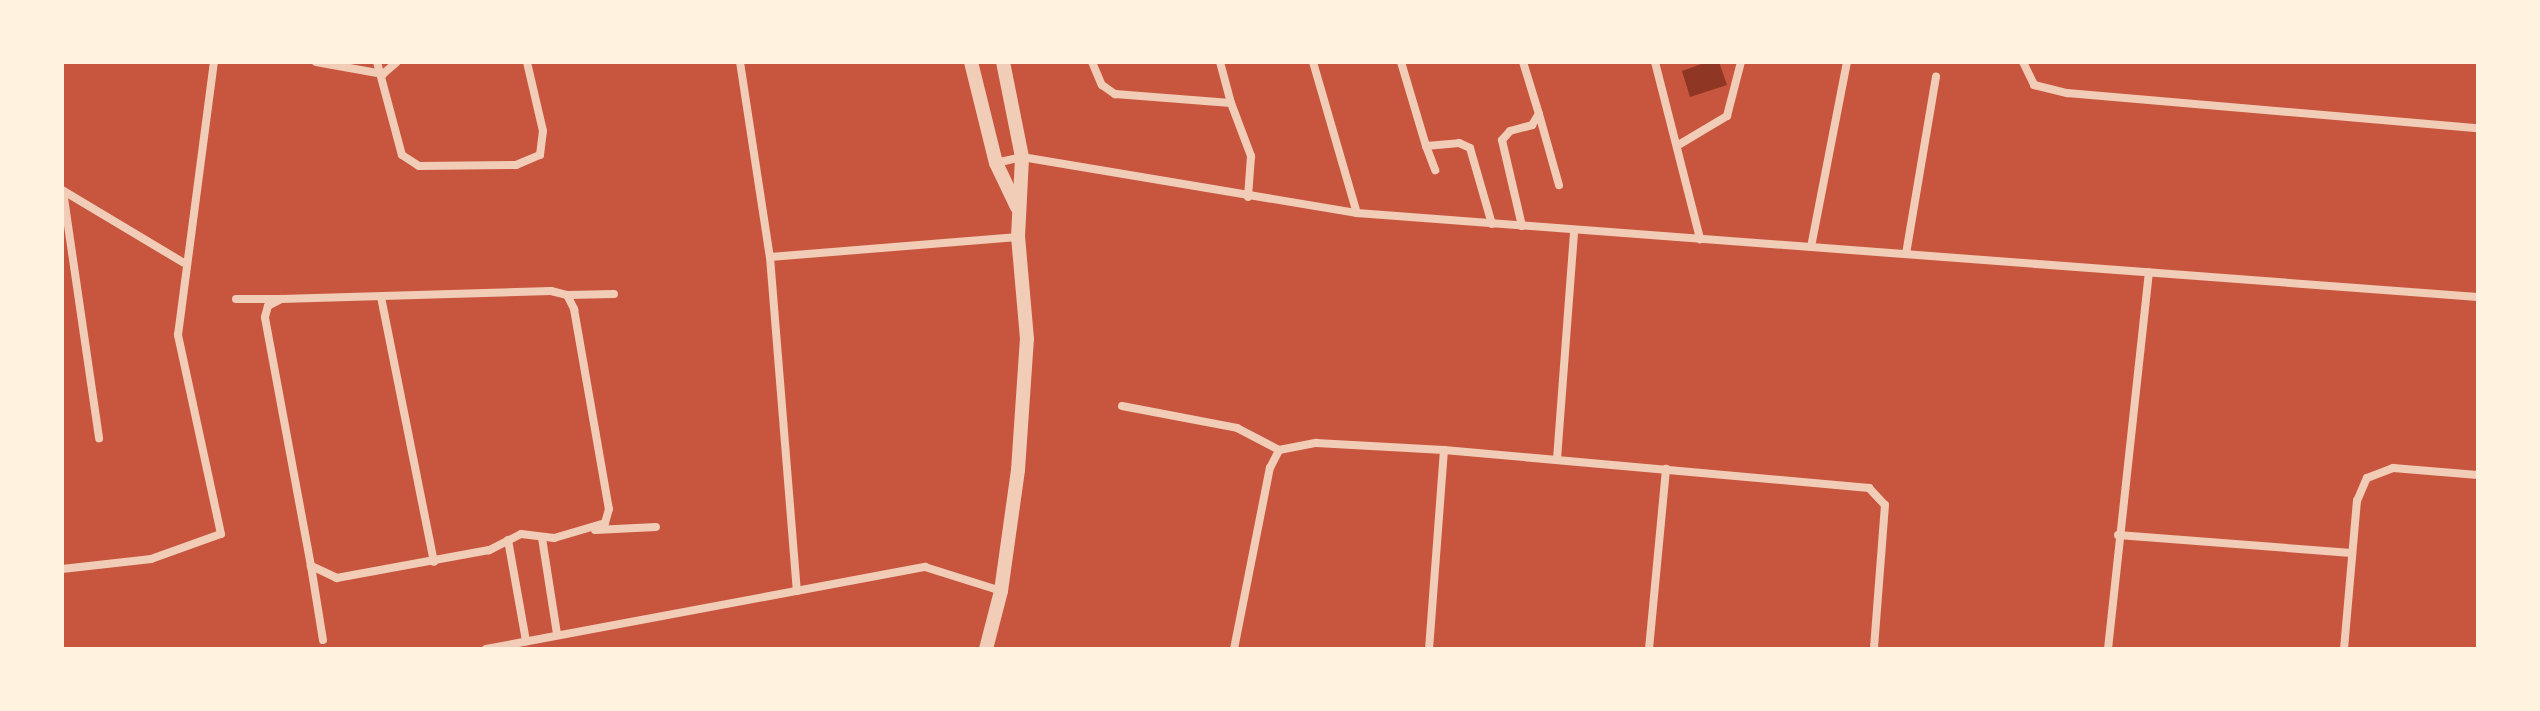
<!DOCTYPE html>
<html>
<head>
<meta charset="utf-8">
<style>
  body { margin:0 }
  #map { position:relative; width:2540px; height:711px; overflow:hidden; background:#c8553d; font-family:Overpass,sans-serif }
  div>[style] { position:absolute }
  .water>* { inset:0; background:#8f3625 }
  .minor>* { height:8px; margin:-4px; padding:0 4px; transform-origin:4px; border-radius:4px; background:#f1ccb7 }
  .tertiary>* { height:14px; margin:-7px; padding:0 7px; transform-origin:7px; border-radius:7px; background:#f1ccb7 }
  span { translate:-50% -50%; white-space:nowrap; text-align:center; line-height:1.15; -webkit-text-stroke:6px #fff3e0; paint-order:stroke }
  .frame { position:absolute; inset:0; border:64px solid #fff3e0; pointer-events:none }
</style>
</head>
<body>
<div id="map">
  <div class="water">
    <i style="clip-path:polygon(1707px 62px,1719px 62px,1727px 85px,1690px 97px,1682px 71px)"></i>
  </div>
  <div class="minor">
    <i style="left:316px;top:62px;width:68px;rotate:10.2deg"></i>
    <i style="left:383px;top:74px;width:18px;rotate:-41deg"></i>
    <i style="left:377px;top:62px;width:96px;rotate:75deg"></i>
    <i style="left:402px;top:155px;width:20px;rotate:33deg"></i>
    <i style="left:419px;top:166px;width:97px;rotate:-0.6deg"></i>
    <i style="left:516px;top:165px;width:26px;rotate:-23deg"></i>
    <i style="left:540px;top:155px;width:24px;rotate:-83deg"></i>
    <i style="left:543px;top:131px;width:71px;rotate:-103.1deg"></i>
    <i style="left:740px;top:62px;width:197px;rotate:81.3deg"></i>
    <i style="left:770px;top:257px;width:249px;rotate:-4.6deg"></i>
    <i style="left:1092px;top:62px;width:25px;rotate:67deg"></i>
    <i style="left:1102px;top:85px;width:16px;rotate:35deg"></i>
    <i style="left:1115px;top:94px;width:116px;rotate:4.4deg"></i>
    <i style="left:1231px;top:103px;width:42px;rotate:-105deg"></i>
    <i style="left:1313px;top:62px;width:157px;rotate:73.8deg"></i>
    <i style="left:1401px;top:62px;width:88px;rotate:73.4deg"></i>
    <i style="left:1426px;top:146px;width:33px;rotate:-5deg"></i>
    <i style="left:1459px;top:143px;width:12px;rotate:24deg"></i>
    <i style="left:1470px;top:148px;width:79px;rotate:73.9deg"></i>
    <i style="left:1655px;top:62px;width:183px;rotate:75.7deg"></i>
    <i style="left:2023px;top:62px;width:25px;rotate:64deg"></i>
    <i style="left:2034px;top:85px;width:34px;rotate:14deg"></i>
    <i style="left:2067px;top:93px;width:412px;rotate:4.9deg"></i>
    <i style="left:1231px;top:103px;width:57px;rotate:69.3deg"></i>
    <i style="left:1251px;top:156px;width:41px;rotate:94.2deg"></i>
    <i style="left:1539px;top:114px;width:74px;rotate:74.3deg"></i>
    <i style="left:1680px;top:144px;width:55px;rotate:-30.8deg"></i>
    <i style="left:1727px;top:116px;width:56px;rotate:-75.5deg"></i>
    <i style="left:1426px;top:146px;width:26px;rotate:69deg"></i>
    <i style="left:996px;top:163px;width:27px;rotate:-13deg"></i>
    <i style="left:1022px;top:157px;width:340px;rotate:9.5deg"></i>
    <i style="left:1357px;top:213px;width:1124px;rotate:4.29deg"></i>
    <i style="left:62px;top:190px;width:142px;rotate:30.9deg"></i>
    <i style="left:63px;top:191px;width:250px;rotate:81.7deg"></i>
    <i style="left:1522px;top:226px;width:88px;rotate:-103.1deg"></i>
    <i style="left:1502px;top:140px;width:12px;rotate:-48deg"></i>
    <i style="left:1510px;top:131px;width:23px;rotate:-15deg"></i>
    <i style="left:1532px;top:125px;width:13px;rotate:-58deg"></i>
    <i style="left:1539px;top:114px;width:54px;rotate:-107.1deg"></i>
    <i style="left:1811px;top:247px;width:188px;rotate:-79deg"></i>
    <i style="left:1906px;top:254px;width:180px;rotate:-80.4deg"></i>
    <i style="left:770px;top:257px;width:335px;rotate:85.4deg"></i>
    <i style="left:551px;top:291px;width:16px;rotate:14deg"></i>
    <i style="left:567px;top:295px;width:16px;rotate:63deg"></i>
    <i style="left:574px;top:309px;width:203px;rotate:80.1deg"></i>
    <i style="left:609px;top:509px;width:15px;rotate:106deg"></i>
    <i style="left:605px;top:523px;width:53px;rotate:163.6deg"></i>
    <i style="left:554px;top:538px;width:33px;rotate:-173deg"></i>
    <i style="left:521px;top:534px;width:36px;rotate:153deg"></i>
    <i style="left:489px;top:550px;width:155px;rotate:169.6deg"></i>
    <i style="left:337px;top:578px;width:29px;rotate:-155deg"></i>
    <i style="left:311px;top:566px;width:253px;rotate:-100.5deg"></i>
    <i style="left:265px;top:317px;width:11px;rotate:-75deg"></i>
    <i style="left:268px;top:306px;width:15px;rotate:-28deg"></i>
    <i style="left:281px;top:299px;width:270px;rotate:-1.7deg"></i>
    <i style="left:567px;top:295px;width:47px;rotate:-1.2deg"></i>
    <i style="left:381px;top:297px;width:270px;rotate:78.7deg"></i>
    <i style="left:236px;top:299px;width:44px"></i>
    <i style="left:1122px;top:406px;width:117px;rotate:10.8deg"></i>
    <i style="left:1237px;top:428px;width:47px;rotate:27.6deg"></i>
    <i style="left:1444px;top:450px;width:427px;rotate:5.1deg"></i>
    <i style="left:1869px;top:488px;width:23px;rotate:47deg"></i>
    <i style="left:1885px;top:505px;width:144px;rotate:94.4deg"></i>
    <i style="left:1557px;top:459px;width:228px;rotate:-85.7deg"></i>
    <i style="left:595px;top:530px;width:61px;rotate:-2.8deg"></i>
    <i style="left:2118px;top:535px;width:234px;rotate:4.4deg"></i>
    <i style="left:542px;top:538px;width:97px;rotate:81.1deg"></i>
    <i style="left:508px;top:540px;width:103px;rotate:79.9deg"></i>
    <i style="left:311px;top:566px;width:75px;rotate:80.8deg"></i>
    <i style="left:62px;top:569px;width:90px;rotate:-6.4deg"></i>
    <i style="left:151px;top:559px;width:74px;rotate:-19.7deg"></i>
    <i style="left:221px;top:534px;width:204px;rotate:-102.2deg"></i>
    <i style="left:178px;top:335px;width:275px;rotate:-82.5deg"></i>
    <i style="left:486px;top:649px;width:447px;rotate:-10.6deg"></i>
    <i style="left:925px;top:567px;width:80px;rotate:17.5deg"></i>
    <i style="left:1234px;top:649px;width:185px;rotate:-78.8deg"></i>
    <i style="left:1270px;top:468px;width:20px;rotate:-63deg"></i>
    <i style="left:1279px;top:450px;width:38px;rotate:-11deg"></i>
    <i style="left:1316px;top:443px;width:128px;rotate:3.1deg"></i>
    <i style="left:1444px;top:450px;width:200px;rotate:94.3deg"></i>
    <i style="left:1649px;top:649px;width:181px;rotate:-84.6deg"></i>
    <i style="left:2108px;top:649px;width:379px;rotate:-83.8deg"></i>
    <i style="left:2344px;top:649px;width:149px;rotate:-85deg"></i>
    <i style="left:2357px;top:501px;width:25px;rotate:-67deg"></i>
    <i style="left:2367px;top:478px;width:28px;rotate:-21deg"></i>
    <i style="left:2393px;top:468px;width:85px;rotate:4.7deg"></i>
  </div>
  <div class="tertiary">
    <i style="left:971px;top:62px;width:104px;rotate:76.1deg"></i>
    <i style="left:996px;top:163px;width:49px;rotate:64.5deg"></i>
    <i style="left:986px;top:649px;width:60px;rotate:-75.5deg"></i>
    <i style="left:1001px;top:591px;width:122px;rotate:-82deg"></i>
    <i style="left:1018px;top:470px;width:131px;rotate:-86.1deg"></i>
    <i style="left:1027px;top:339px;width:102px;rotate:-95deg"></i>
    <i style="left:1018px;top:237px;width:80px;rotate:-87.1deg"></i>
    <i style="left:1022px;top:157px;width:97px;rotate:-101.3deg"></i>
  </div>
  <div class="frame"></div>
</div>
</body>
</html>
